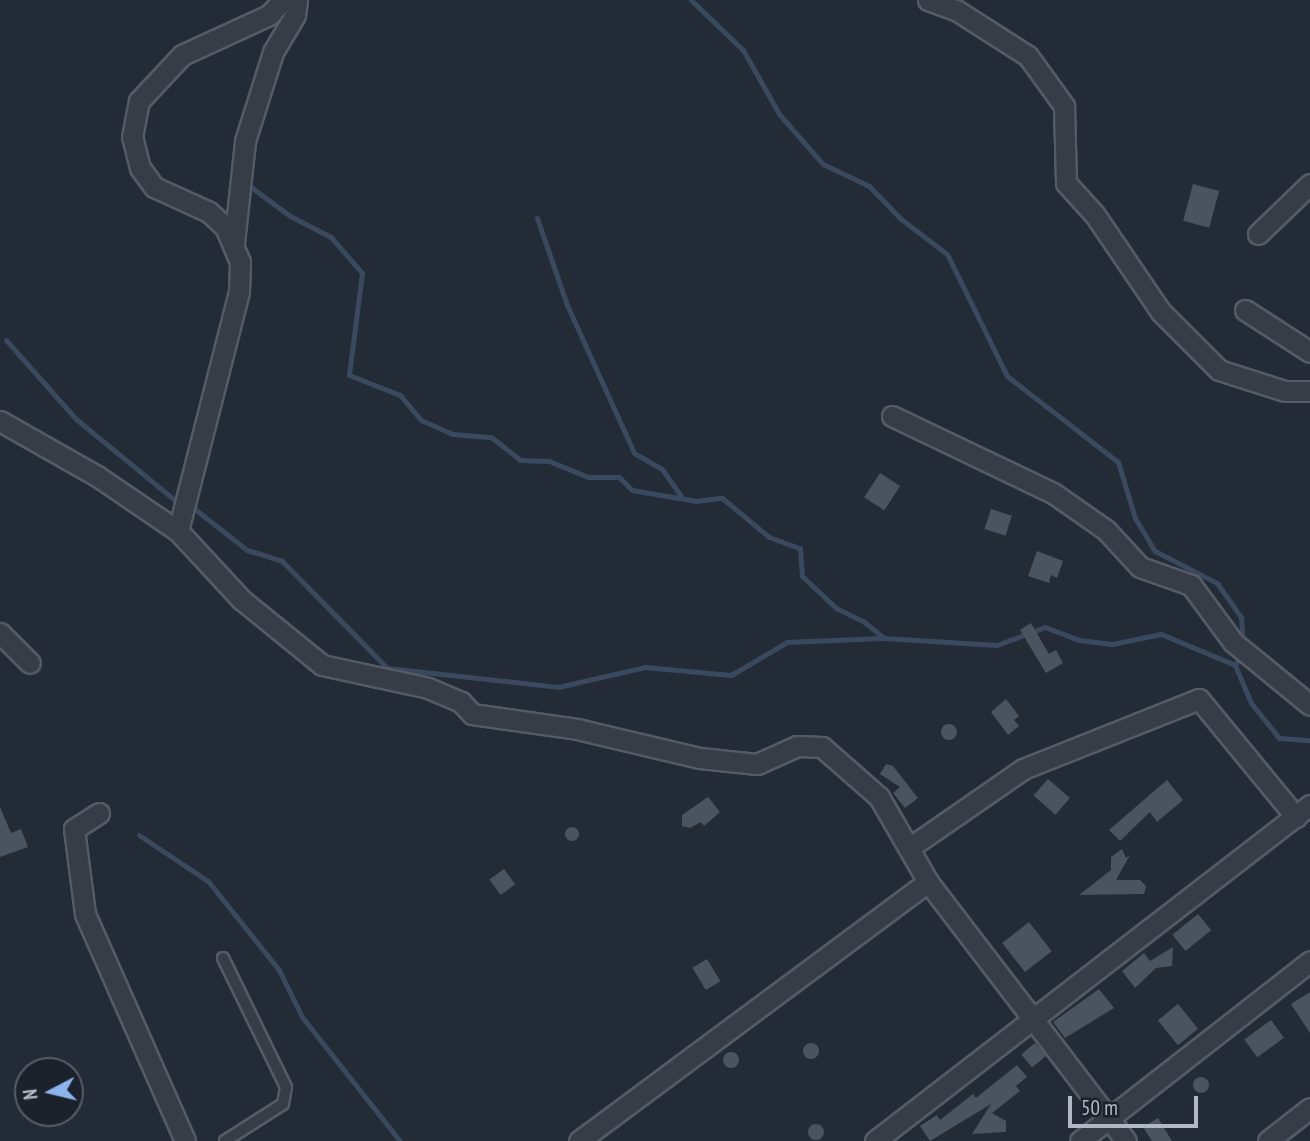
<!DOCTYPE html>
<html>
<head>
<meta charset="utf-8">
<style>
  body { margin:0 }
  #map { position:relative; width:1310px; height:1141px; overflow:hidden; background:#232c36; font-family:"PT Sans Narrow",sans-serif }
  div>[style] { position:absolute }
  .stream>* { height:5px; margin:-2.5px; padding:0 2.5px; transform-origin:2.5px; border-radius:2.5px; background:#3a495e }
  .building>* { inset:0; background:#4a5360; transform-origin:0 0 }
  .round { border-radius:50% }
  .roads { filter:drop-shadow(2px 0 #545b65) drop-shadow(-2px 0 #545b65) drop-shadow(0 2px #545b65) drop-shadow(0 -2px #545b65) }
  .lane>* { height:10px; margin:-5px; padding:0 5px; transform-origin:5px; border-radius:5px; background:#363d47 }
  .street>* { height:19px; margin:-9.5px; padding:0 9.5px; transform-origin:9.5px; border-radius:9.5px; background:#363d47 }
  span { translate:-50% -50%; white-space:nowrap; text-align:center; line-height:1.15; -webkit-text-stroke:5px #1c222b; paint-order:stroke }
  .north { position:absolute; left:14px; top:1057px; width:70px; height:70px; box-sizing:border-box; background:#1c222b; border:2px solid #585e68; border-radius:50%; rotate:263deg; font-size:19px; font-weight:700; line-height:28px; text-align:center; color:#b1b8c3 }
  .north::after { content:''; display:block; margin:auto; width:24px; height:32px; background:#8db3ec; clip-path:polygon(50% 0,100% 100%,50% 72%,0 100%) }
  .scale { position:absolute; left:1068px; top:1096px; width:130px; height:32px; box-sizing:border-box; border:4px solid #b1b8c3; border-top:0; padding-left:9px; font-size:21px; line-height:24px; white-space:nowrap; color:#b1b8c3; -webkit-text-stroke:5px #1c222b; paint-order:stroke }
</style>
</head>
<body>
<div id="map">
  <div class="stream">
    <i style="left:691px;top:0;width:72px;rotate:43.9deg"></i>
    <i style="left:743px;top:50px;width:73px;rotate:60.6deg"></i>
    <i style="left:779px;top:114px;width:67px;rotate:48.7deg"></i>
    <i style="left:823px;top:164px;width:51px;rotate:25.6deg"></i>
    <i style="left:869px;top:186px;width:46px;rotate:45.9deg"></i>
    <i style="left:901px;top:219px;width:58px;rotate:37.3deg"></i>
    <i style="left:947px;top:254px;width:136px;rotate:63.8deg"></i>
    <i style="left:1007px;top:376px;width:140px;rotate:37.8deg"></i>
    <i style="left:1118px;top:462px;width:59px;rotate:73.1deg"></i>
    <i style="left:1135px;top:518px;width:39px;rotate:59deg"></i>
    <i style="left:1155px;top:551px;width:70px;rotate:27.3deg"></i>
    <i style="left:1217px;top:583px;width:42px;rotate:54.8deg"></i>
    <i style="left:1241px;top:617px;width:27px;rotate:86deg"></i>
    <i style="left:251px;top:187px;width:49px;rotate:36.6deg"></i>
    <i style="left:290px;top:216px;width:46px;rotate:27.1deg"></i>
    <i style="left:331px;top:237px;width:48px;rotate:49.3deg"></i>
    <i style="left:362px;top:273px;width:103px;rotate:97.3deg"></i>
    <i style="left:349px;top:375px;width:55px;rotate:21.4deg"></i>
    <i style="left:400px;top:395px;width:33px;rotate:50deg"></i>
    <i style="left:421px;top:420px;width:35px;rotate:24deg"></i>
    <i style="left:453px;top:434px;width:38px;rotate:5deg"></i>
    <i style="left:491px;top:437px;width:37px;rotate:38deg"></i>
    <i style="left:520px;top:460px;width:29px;rotate:2deg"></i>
    <i style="left:549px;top:461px;width:42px;rotate:22.3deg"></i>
    <i style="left:588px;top:477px;width:31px"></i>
    <i style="left:619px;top:477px;width:18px;rotate:45deg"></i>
    <i style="left:632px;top:490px;width:65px;rotate:9.8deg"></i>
    <i style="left:696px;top:501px;width:26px;rotate:-7deg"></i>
    <i style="left:722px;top:498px;width:61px;rotate:39.7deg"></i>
    <i style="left:769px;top:537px;width:33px;rotate:20deg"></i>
    <i style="left:800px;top:548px;width:28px;rotate:86deg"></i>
    <i style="left:802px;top:576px;width:47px;rotate:43.3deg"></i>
    <i style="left:836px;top:608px;width:30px;rotate:26deg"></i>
    <i style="left:863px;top:621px;width:27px;rotate:39deg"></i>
    <i style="left:884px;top:638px;width:113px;rotate:3.5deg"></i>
    <i style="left:997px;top:645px;width:51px;rotate:-20.6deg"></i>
    <i style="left:1045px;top:627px;width:36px;rotate:21deg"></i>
    <i style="left:1079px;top:640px;width:33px;rotate:7deg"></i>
    <i style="left:1112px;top:644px;width:50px;rotate:-11.5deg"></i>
    <i style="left:1161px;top:634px;width:80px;rotate:22.7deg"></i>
    <i style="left:537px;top:218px;width:92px;rotate:71deg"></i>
    <i style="left:567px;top:305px;width:162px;rotate:65.6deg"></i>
    <i style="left:634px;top:453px;width:32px;rotate:30deg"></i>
    <i style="left:662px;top:469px;width:35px;rotate:55deg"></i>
    <i style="left:6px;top:340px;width:106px;rotate:48.5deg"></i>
    <i style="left:76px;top:419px;width:129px;rotate:39.4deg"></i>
    <i style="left:196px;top:510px;width:65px;rotate:38.1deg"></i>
    <i style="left:247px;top:550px;width:37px;rotate:17deg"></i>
    <i style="left:282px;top:561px;width:150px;rotate:45.5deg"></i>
    <i style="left:387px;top:668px;width:172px;rotate:6.3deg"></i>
    <i style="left:558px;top:687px;width:89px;rotate:-12.9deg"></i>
    <i style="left:645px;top:667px;width:86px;rotate:5.3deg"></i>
    <i style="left:731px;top:675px;width:65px;rotate:-30.5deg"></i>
    <i style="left:787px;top:642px;width:96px;rotate:-2.4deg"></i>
    <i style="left:1242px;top:653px;width:14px;rotate:120deg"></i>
    <i style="left:1235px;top:665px;width:41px;rotate:67.2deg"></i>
    <i style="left:1251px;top:703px;width:45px;rotate:51.3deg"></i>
    <i style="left:1279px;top:738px;width:31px;rotate:4deg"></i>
    <i style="left:139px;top:835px;width:83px;rotate:33.7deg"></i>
    <i style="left:208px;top:881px;width:114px;rotate:51.4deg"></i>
    <i style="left:279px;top:970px;width:52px;rotate:63.9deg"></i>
    <i style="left:302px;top:1017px;width:158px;rotate:51.7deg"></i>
  </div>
  <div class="building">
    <i style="left:1193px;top:184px;width:27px;height:38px;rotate:15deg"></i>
    <i style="left:880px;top:473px;width:24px;height:29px;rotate:33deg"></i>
    <i style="left:991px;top:509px;width:22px;height:21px;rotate:18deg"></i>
    <i style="clip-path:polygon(1037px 551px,1063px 561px,1057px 578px,1051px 575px,1049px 583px,1028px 576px)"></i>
    <i style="clip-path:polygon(1031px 623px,1049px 654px,1056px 650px,1063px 663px,1046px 673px,1020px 630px)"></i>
    <i style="clip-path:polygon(1006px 699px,1019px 716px,1014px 720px,1019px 726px,1008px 735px,991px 712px)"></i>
    <i class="round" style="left:941px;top:724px;width:16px;height:16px"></i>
    <i style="clip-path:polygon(886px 764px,893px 766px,918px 798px,905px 808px,893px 793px,900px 787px,880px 774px)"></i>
    <i style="left:1048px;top:779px;width:29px;height:22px;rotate:41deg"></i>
    <i style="clip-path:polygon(1167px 780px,1183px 800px,1157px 822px,1150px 812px,1120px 841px,1109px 830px)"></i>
    <i style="clip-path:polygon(708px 797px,720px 812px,704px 826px,701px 822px,690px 828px,682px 826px,682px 815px)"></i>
    <i style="clip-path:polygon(0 807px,11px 833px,21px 829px,28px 847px,0 857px)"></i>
    <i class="round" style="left:565px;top:827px;width:14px;height:14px"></i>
    <i style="clip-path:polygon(1122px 849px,1126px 858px,1130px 855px,1116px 880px,1140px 880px,1146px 886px,1144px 894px,1079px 895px,1111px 870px,1111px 857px)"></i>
    <i style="left:504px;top:869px;width:19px;height:18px;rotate:54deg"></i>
    <i style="left:1198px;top:914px;width:21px;height:33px;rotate:51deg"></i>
    <i style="left:1029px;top:922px;width:37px;height:34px;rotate:52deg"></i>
    <i style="clip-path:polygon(1173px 947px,1172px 966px,1156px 968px,1135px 988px,1122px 971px,1144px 953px,1150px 961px)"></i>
    <i style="left:707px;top:959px;width:26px;height:17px;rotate:59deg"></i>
    <i style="clip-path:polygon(1099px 989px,1114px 1008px,1065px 1038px,1053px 1022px)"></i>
    <i style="clip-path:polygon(1310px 992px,1310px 1033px,1291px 1004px)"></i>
    <i style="left:1178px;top:1004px;width:32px;height:26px;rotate:51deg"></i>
    <i style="left:1271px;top:1020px;width:22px;height:33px;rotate:54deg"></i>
    <i style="left:1035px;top:1043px;width:17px;height:18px;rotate:50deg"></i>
    <i class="round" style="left:803px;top:1043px;width:16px;height:16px"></i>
    <i class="round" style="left:723px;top:1052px;width:16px;height:16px"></i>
    <i style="clip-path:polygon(1017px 1065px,1027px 1077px,1016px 1086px,1020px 1091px,992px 1113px,1006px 1121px,1006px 1132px,972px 1134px,991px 1104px,930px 1141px,920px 1126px,937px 1115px,940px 1120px,973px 1094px,976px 1098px)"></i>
    <i class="round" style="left:1193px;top:1077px;width:16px;height:16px"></i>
    <i style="clip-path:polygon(1158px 1118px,1172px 1141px,1152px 1141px,1143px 1127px)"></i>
    <i class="round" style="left:808px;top:1124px;width:16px;height:16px"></i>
  </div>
  <div class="roads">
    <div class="lane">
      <i style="left:223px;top:958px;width:144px;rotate:64deg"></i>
      <i style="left:286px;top:1087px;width:17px;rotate:100deg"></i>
      <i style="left:283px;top:1104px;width:69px;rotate:147.5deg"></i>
    </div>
    <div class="street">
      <i style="left:928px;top:0;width:30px;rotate:20deg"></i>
      <i style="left:956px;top:10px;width:85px;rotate:32.6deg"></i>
      <i style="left:1028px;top:56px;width:62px;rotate:54.2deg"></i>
      <i style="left:1064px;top:106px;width:77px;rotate:88.5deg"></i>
      <i style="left:1066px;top:183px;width:43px;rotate:47.8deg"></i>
      <i style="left:1095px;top:215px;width:117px;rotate:55.8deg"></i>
      <i style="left:1161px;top:312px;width:82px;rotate:45deg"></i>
      <i style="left:1219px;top:370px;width:69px;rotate:17.7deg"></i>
      <i style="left:1285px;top:391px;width:25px"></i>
      <i style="left:1258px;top:234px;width:72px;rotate:-43.9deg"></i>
      <i style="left:234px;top:243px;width:103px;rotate:-83.8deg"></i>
      <i style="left:245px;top:141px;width:93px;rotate:-72.5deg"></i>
      <i style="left:273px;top:52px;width:43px;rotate:-59.3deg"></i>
      <i style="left:295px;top:15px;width:15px;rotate:-82deg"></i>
      <i style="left:1245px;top:310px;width:77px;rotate:32.9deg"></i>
      <i style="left:892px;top:416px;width:178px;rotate:25.6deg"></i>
      <i style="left:1053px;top:493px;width:65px;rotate:34.9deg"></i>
      <i style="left:1106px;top:530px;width:50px;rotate:47.4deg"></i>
      <i style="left:1140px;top:567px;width:54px;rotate:19.4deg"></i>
      <i style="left:1191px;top:585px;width:71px;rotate:53.6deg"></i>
      <i style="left:1233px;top:642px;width:99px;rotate:39.3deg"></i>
      <i style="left:0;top:421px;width:112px;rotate:29.6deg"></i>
      <i style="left:97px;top:476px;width:98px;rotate:34.2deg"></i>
      <i style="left:178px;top:531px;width:94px;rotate:47.2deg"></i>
      <i style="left:242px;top:600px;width:103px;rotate:39.1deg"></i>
      <i style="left:322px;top:665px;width:108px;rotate:12.2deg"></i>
      <i style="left:428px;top:688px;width:36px;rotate:23deg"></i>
      <i style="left:461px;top:702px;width:16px;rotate:47deg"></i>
      <i style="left:472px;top:714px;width:106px;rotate:8.1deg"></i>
      <i style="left:577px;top:729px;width:126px;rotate:13.3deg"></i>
      <i style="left:700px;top:758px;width:57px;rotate:6deg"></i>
      <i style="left:757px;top:764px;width:44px;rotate:-24.2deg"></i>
      <i style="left:797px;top:746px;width:25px;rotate:2deg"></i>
      <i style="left:822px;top:747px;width:76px;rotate:41.3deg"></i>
      <i style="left:879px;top:797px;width:98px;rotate:60deg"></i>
      <i style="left:928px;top:882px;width:326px;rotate:52.6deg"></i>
      <i style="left:178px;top:531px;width:247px;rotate:-75.7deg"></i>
      <i style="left:239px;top:292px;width:30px;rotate:-88deg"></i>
      <i style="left:240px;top:262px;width:38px;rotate:-113deg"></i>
      <i style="left:225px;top:227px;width:22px;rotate:-137deg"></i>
      <i style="left:209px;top:212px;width:60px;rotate:-155.6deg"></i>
      <i style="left:154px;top:187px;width:24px;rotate:-126deg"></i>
      <i style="left:140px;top:168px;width:32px;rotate:-104deg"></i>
      <i style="left:132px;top:137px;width:37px;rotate:-79deg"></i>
      <i style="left:139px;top:101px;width:63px;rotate:-46.9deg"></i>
      <i style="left:182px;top:55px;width:96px;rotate:-24.7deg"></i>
      <i style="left:269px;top:15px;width:21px;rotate:-47deg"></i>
      <i style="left:0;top:633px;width:42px;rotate:45deg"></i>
      <i style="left:99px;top:813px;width:30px;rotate:147deg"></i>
      <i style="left:74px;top:829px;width:86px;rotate:82.6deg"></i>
      <i style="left:85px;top:914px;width:248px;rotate:66.2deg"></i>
      <i style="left:909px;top:848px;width:139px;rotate:-34.7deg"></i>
      <i style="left:1023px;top:769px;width:189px;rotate:-21.7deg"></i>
      <i style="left:1199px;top:699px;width:153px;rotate:50.6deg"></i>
      <i style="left:579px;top:1141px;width:435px;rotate:-36.6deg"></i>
      <i style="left:875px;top:1141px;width:550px;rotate:-37.68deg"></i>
      <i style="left:1080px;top:1141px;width:292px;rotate:-38deg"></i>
      <i style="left:1268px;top:1141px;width:53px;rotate:-38.2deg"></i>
    </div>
  </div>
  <div class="north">N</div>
  <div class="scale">50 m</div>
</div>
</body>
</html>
